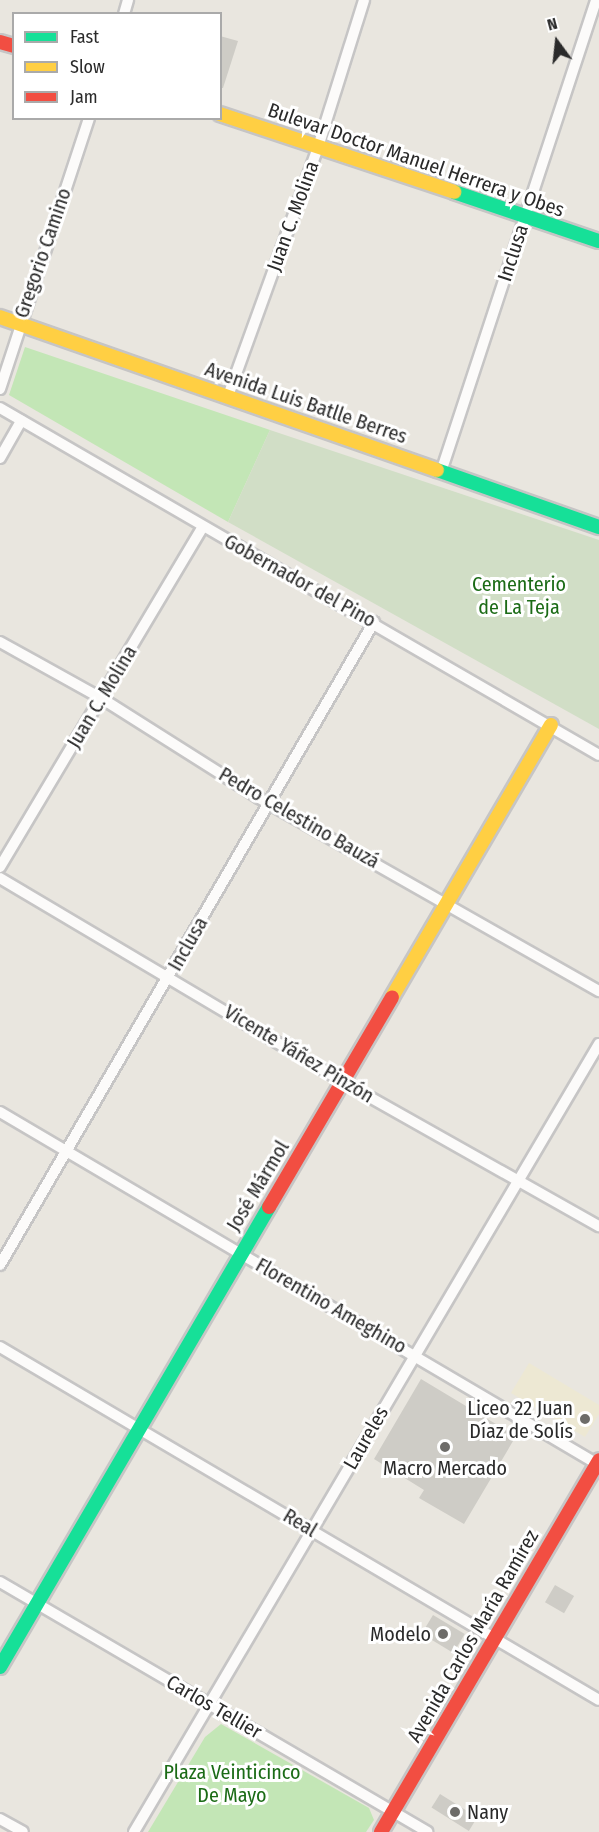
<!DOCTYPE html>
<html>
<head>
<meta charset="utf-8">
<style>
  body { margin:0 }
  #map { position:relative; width:599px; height:1832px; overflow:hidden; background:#e9e6df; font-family:"Fira Sans Condensed",sans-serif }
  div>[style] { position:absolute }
  .education>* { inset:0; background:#ede8d3 }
  .green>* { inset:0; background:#c3e6b6 }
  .cemetery>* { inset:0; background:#d1dec6 }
  .building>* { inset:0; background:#ceccc6; transform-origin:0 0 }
  .roads { filter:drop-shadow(2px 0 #c6c5c5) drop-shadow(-2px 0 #c6c5c5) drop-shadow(0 2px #c6c5c5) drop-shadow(0 -2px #c6c5c5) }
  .street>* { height:10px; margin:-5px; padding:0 5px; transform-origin:5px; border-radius:5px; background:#fcfbfa }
  .fast>* { height:14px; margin:-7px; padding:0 7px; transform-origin:7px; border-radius:7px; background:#16e098 }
  .slow>* { height:14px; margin:-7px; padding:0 7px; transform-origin:7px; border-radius:7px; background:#ffcf43 }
  .jam>* { height:14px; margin:-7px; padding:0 7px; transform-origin:7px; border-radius:7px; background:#f24e42 }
  .dots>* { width:16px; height:16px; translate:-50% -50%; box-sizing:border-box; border:3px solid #fff; border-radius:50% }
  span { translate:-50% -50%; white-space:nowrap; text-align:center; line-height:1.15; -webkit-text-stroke:6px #fff; paint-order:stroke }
  .street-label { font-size:20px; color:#2a2a2a }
  .park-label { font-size:20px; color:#1b6b16 }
  .poi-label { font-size:20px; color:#2a2a2a }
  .right { translate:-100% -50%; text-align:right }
  .left { translate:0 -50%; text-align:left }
  .legend { position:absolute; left:12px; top:12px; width:210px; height:108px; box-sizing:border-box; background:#fff; border:2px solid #aaa; margin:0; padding:8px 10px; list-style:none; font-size:18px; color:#2a2a2a }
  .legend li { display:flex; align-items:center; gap:12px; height:30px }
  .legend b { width:30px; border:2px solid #aaa }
  .north { position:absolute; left:527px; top:12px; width:60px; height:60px; -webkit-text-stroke:4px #fff; paint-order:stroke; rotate:345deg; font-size:16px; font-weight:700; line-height:24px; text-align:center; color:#2a2a2a }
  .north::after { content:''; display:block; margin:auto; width:21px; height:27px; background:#2a2a2a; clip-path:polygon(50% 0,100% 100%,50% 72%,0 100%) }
</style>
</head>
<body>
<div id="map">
  <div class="education">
    <i style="clip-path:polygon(529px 1363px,599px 1405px,599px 1414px,585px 1437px,511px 1393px)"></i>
  </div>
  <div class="green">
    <i style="clip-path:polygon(25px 347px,270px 430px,228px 522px,9px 395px)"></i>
    <i style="clip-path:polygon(221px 1724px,369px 1808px,374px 1820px,366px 1832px,148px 1832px,205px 1737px)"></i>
  </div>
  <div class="cemetery">
    <i style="clip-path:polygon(270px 430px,599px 540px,599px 729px,228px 522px)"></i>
  </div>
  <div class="building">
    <i style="clip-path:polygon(220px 36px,238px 41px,223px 88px,220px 88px)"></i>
    <i style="clip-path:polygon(421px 1379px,516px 1436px,464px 1524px,419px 1498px,424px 1490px,374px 1459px)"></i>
    <i style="left:555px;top:1585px;width:22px;height:20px;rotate:30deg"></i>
    <i style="left:433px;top:1615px;width:37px;height:22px;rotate:31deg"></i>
    <i style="left:440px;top:1794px;width:44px;height:16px;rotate:32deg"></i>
  </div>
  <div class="roads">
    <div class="street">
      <i style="left:124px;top:14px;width:15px;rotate:-74deg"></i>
      <i style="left:0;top:389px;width:285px;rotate:-71.8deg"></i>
      <i style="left:228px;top:396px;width:265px;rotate:-70.1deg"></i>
      <i style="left:318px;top:147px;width:154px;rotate:-72.6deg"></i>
      <i style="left:0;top:408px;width:692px;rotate:30.08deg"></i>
      <i style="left:0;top:458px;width:43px;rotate:-60.4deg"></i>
      <i style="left:441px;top:472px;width:497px;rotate:-71.8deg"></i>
      <i style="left:0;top:642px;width:115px;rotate:29deg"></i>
      <i style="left:101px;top:698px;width:187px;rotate:32.3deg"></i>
      <i style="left:259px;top:798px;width:391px;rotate:29.6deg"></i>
      <i style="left:0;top:867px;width:396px;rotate:-59.2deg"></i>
      <i style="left:0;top:878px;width:399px;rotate:30.7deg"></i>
      <i style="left:343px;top:1082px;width:294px;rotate:29.4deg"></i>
      <i style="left:0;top:1112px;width:695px;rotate:30.51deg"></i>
      <i style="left:0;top:1265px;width:744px;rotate:-59.82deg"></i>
      <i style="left:0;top:1347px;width:695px;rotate:30.51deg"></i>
      <i style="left:0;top:1582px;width:495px;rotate:30.3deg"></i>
      <i style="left:0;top:1819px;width:26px;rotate:29deg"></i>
      <i style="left:134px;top:1832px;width:915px;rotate:-59.46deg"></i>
    </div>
    <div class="fast">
      <i style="left:454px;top:192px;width:153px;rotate:18.7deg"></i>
      <i style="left:437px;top:470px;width:172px;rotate:19.4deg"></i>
      <i style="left:0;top:1667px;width:533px;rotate:-59.68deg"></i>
    </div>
    <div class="slow">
      <i style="left:220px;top:114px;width:247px;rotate:18.4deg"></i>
      <i style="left:0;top:317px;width:463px;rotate:19.3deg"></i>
      <i style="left:392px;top:997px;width:315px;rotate:-59.7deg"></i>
    </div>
    <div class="jam">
      <i style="left:0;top:42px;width:15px;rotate:16deg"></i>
      <i style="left:269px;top:1207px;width:243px;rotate:-59.6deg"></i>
      <i style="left:381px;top:1832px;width:431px;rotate:-59.6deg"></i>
    </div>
  </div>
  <div class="dots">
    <i style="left:585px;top:1419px;background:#6d6c69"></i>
    <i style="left:445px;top:1447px;background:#6d6c69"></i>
    <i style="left:443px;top:1634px;background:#6d6c69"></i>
    <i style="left:455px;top:1812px;background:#6d6c69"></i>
  </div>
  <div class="street-label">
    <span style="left:416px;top:160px;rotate:19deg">Bulevar Doctor Manuel Herrera y Obes</span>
    <span style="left:293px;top:216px;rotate:-70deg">Juan C. Molina</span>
    <span style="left:43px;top:253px;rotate:-71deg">Gregorio Camino</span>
    <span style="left:513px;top:253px;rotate:-72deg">Inclusa</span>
    <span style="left:306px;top:403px;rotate:19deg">Avenida Luis Batlle Berres</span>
    <span style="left:300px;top:581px;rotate:29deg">Gobernador del Pino</span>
    <span style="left:102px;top:697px;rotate:-59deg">Juan C. Molina</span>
    <span style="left:299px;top:818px;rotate:30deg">Pedro Celestino Bauzá</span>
    <span style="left:188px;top:944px;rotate:-60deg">Inclusa</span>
    <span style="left:299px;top:1054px;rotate:31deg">Vicente Yáñez Pinzón</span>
    <span style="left:258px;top:1186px;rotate:-59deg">José Mármol</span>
    <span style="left:331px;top:1306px;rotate:30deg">Florentino Ameghino</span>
    <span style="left:366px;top:1438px;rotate:-60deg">Laureles</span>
    <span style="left:300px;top:1523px;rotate:31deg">Real</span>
    <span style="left:473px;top:1636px;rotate:-60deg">Avenida Carlos María Ramírez</span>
    <span style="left:214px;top:1707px;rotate:30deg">Carlos Tellier</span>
  </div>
  <div class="park-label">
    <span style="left:519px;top:596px">Cementerio<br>de La Teja</span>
    <span style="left:232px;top:1784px">Plaza Veinticinco<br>De Mayo</span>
  </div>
  <div class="poi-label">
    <span class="right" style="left:573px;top:1420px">Liceo 22 Juan<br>Díaz de Solís</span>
    <span style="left:445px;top:1468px">Macro Mercado</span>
    <span class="right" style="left:431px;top:1634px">Modelo</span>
    <span class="left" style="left:467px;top:1812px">Nany</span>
  </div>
  <ul class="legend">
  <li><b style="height:8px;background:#16e098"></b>Fast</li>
  <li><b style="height:8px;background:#ffcf43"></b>Slow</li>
  <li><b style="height:8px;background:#f24e42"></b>Jam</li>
  </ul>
  <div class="north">N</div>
</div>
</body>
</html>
